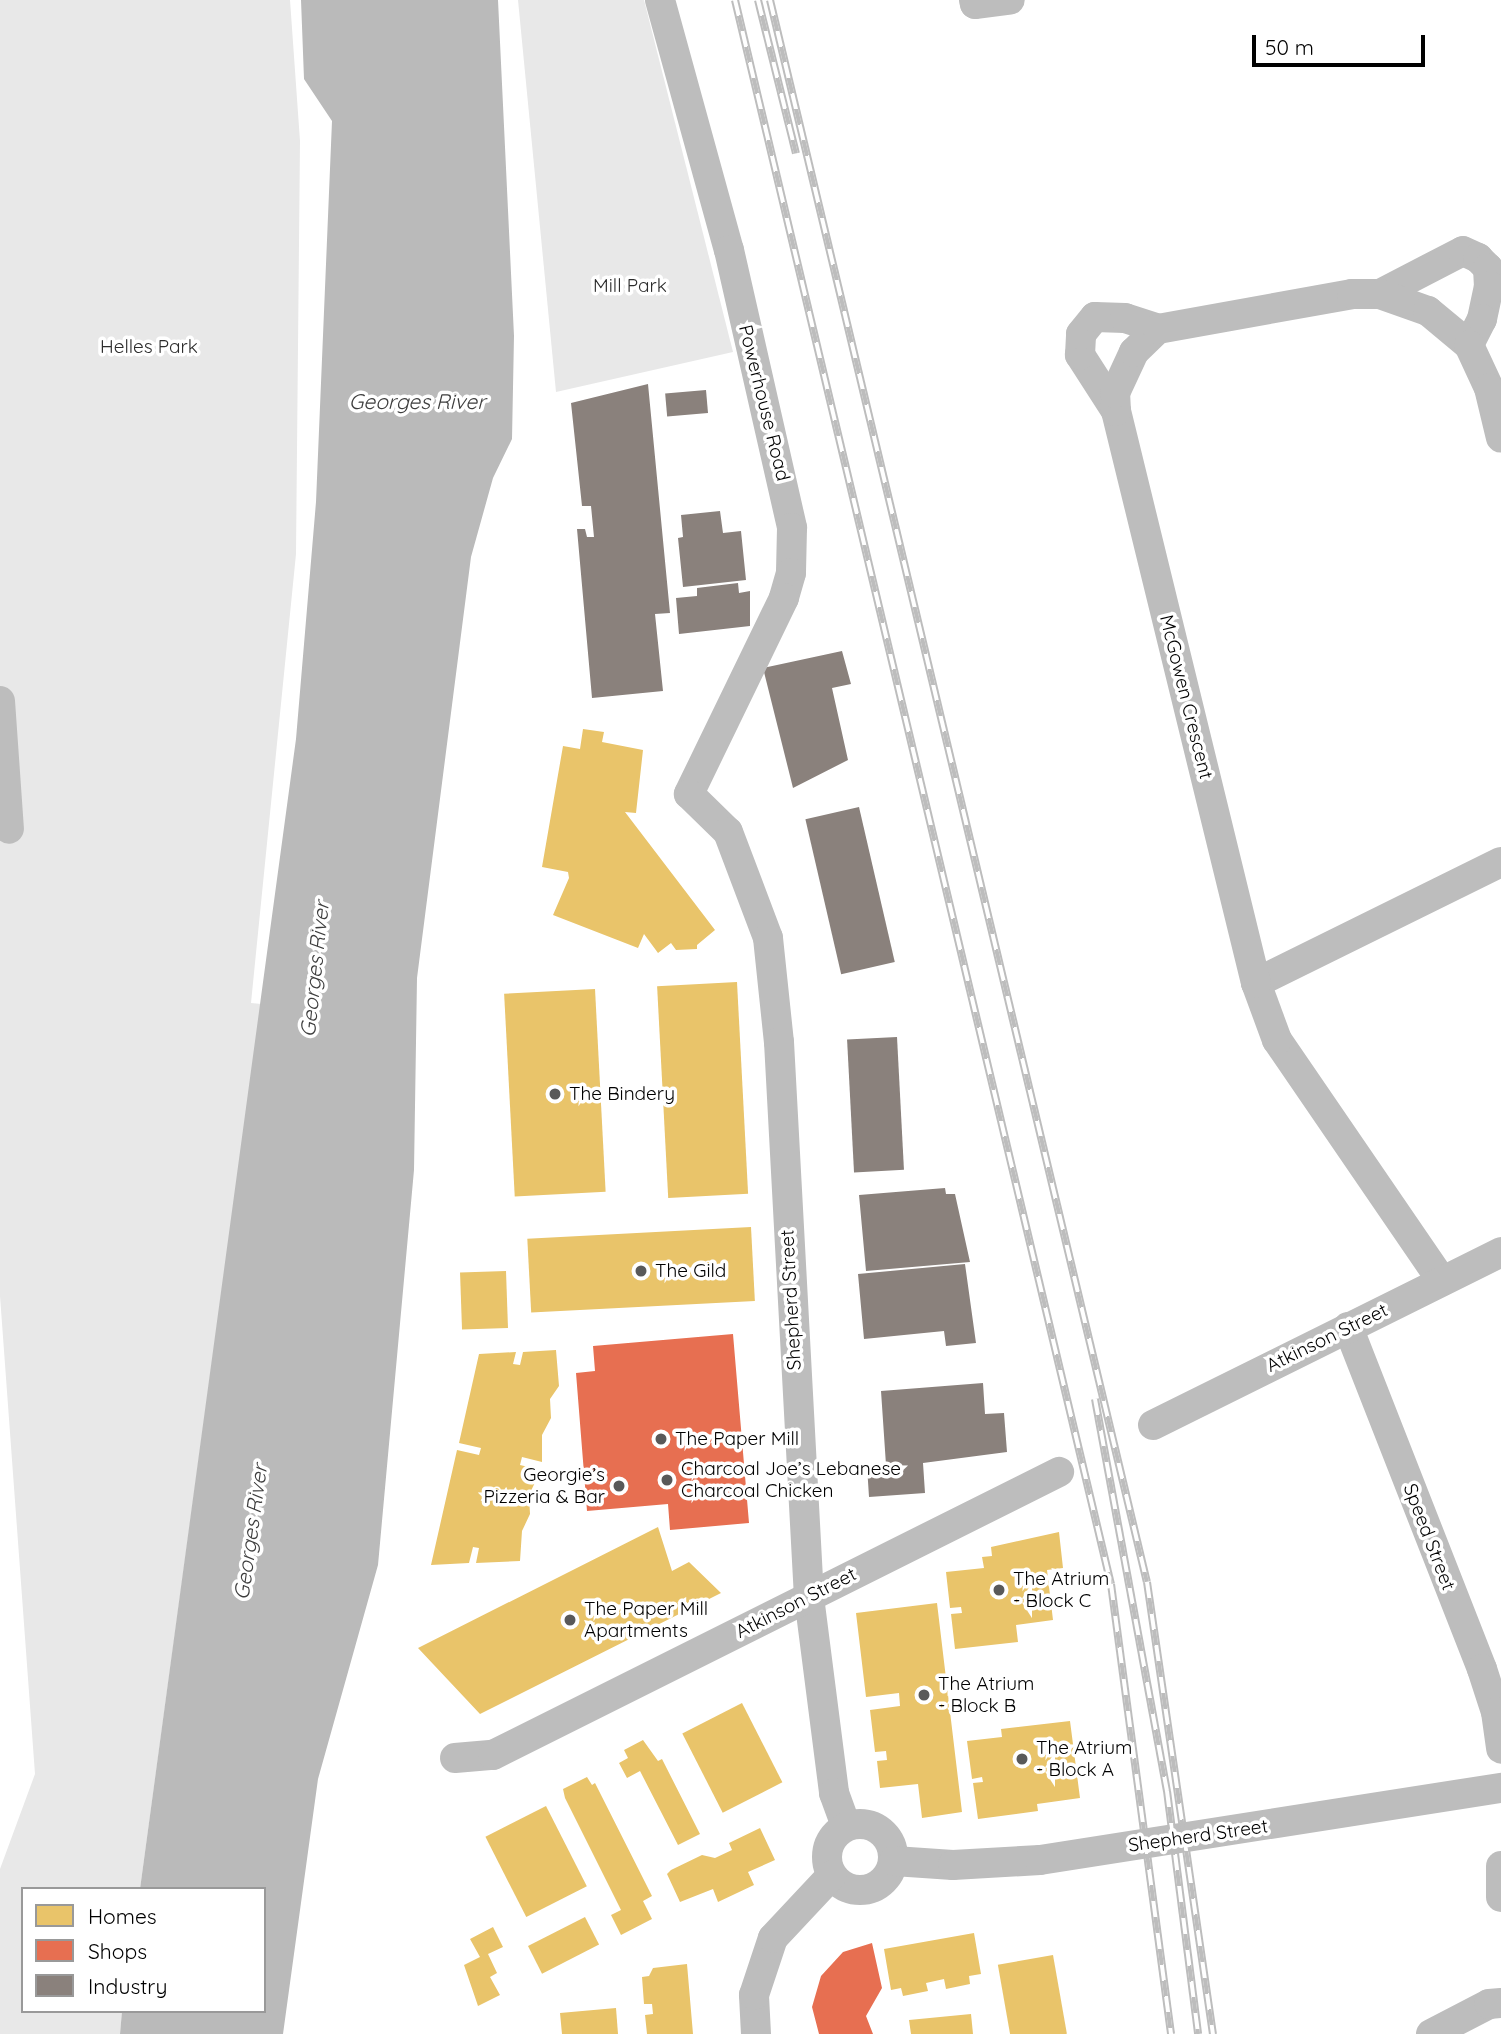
<!DOCTYPE html>
<html>
<head>
<meta charset="utf-8">
<style>
  body { margin:0 }
  #map { position:relative; width:1501px; height:2034px; overflow:hidden; background:#fff; font-family:Quicksand,sans-serif }
  div>[style] { position:absolute }
  .green>* { inset:0; background:#e8e8e8 }
  .water>* { inset:0; background:#bababa }
  .homes>* { inset:0; background:#e9c46a; transform-origin:0 0 }
  .shops>* { inset:0; background:#e76f51 }
  .industry>* { inset:0; background:#8a817c; transform-origin:0 0 }
  .minor>* { height:30px; margin:-15px; padding:0 15px; transform-origin:15px; border-radius:15px; background:#bdbdbd }
  .minor>.ring { margin:-15px; padding:0; box-sizing:content-box; background:none; border:30px solid #bdbdbd; border-radius:50% }
  .rail>* { height:8px; margin-top:-4px; transform-origin:0; background:repeating-linear-gradient(90deg,#fff 0 16px,#bdbdbd 0 32px); box-sizing:border-box; border-block:2px solid #bdbdbd }
  .dots>* { width:19px; height:19px; translate:-50% -50%; box-sizing:border-box; border:4px solid #fff; border-radius:50% }
  span { translate:-50% -50%; white-space:nowrap; text-align:center; line-height:1.15; -webkit-text-stroke:7px #fff; paint-order:stroke }
  .park-label { font-size:19px; color:#2c2c2c }
  .street-label { font-size:19px; color:#000 }
  .poi-label { font-size:19px; color:#000 }
  .left { translate:0 -50%; text-align:left }
  .right { translate:-100% -50%; text-align:right }
  .water-label { font-size:21px; color:#3d3d3d; font-style:italic }
  .legend { position:absolute; left:21px; top:1887px; width:245px; height:126px; box-sizing:border-box; background:#fff; border:2px solid #999; margin:0; padding:9px 12px; list-style:none; font-size:21px; color:#000 }
  .legend li { display:flex; align-items:center; gap:14px; height:35px }
  .legend b { width:35px; border:2px solid #999 }
  .scale { position:absolute; left:1252px; top:35px; width:173px; height:32px; box-sizing:border-box; border:4px solid #000; border-top:0; padding-left:9px; font-size:21px; line-height:24px; white-space:nowrap; color:#000; -webkit-text-stroke:5px #fff; paint-order:stroke }
</style>
</head>
<body>
<div id="map">
  <div class="green">
    <i style="clip-path:polygon(0 0,290px 0,300px 141px,296px 554px,251px 1003px,261px 1004px,140px 1889px,23px 1889px,23px 2011px,122px 2011px,120px 2034px,0 2034px,0 1869px,35px 1774px,0 1296px)"></i>
    <i style="clip-path:polygon(518px 0,644px 0,733px 352px,556px 392px)"></i>
  </div>
  <div class="water">
    <i style="clip-path:polygon(301px 0,498px 0,514px 336px,512px 439px,493px 478px,471px 557px,417px 978px,414px 1170px,378px 1565px,318px 1779px,283px 2034px,120px 2034px,122px 2011px,264px 2011px,264px 1889px,140px 1889px,296px 739px,316px 502px,332px 121px,304px 79px)"></i>
  </div>
  <div class="homes">
    <i style="clip-path:polygon(583px 729px,604px 732px,602px 742px,643px 750px,636px 813px,625px 812px,715px 930px,697px 945px,697px 949px,676px 950px,671px 943px,658px 953px,644px 934px,638px 948px,553px 915px,569px 878px,568px 872px,542px 867px,563px 746px,580px 749px)"></i>
    <i style="left:737px;top:982px;width:212px;height:80px;rotate:87deg"></i>
    <i style="left:595px;top:989px;width:203px;height:91px;rotate:87deg"></i>
    <i style="left:751px;top:1227px;width:74px;height:224px;rotate:87deg"></i>
    <i style="left:506px;top:1271px;width:57px;height:46px;rotate:88deg"></i>
    <i style="clip-path:polygon(556px 1350px,559px 1386px,550px 1399px,551px 1418px,542px 1435px,542px 1462px,522px 1457px,520px 1465px,541px 1470px,529px 1495px,530px 1514px,522px 1531px,520px 1561px,476px 1563px,479px 1548px,473px 1547px,469px 1563px,431px 1565px,457px 1450px,479px 1455px,481px 1448px,459px 1443px,479px 1354px,516px 1352px,513px 1364px,520px 1365px,523px 1352px)"></i>
    <i style="clip-path:polygon(658px 1527px,672px 1571px,689px 1562px,721px 1593px,480px 1714px,418px 1648px)"></i>
    <i style="clip-path:polygon(1059px 1532px,1063px 1568px,1047px 1570px,1053px 1620px,1016px 1625px,1018px 1642px,955px 1649px,951px 1614px,962px 1613px,961px 1607px,950px 1608px,946px 1572px,984px 1568px,982px 1557px,992px 1556px,991px 1547px)"></i>
    <i style="clip-path:polygon(937px 1603px,962px 1812px,922px 1818px,918px 1784px,880px 1788px,877px 1761px,887px 1760px,886px 1751px,875px 1752px,870px 1710px,900px 1706px,899px 1693px,866px 1697px,856px 1613px)"></i>
    <i style="left:742px;top:1703px;width:89px;height:67px;rotate:63deg"></i>
    <i style="clip-path:polygon(1070px 1721px,1080px 1798px,1037px 1804px,1038px 1811px,978px 1819px,973px 1783px,983px 1782px,982px 1777px,972px 1779px,967px 1741px,1002px 1737px,1001px 1729px)"></i>
    <i style="clip-path:polygon(643px 1740px,658px 1761px,662px 1759px,700px 1834px,678px 1845px,640px 1771px,627px 1778px,619px 1763px,628px 1758px,624px 1750px)"></i>
    <i style="clip-path:polygon(587px 1777px,592px 1785px,595px 1783px,652px 1896px,643px 1901px,652px 1919px,621px 1935px,611px 1915px,621px 1910px,565px 1798px,563px 1789px)"></i>
    <i style="left:546px;top:1806px;width:90px;height:68px;rotate:63deg"></i>
    <i style="clip-path:polygon(760px 1828px,775px 1860px,748px 1872px,754px 1885px,718px 1902px,713px 1889px,680px 1902px,667px 1874px,671px 1870px,702px 1855px,715px 1858px,732px 1850px,729px 1843px)"></i>
    <i style="left:585px;top:1917px;width:31px;height:64px;rotate:63deg"></i>
    <i style="clip-path:polygon(493px 1927px,503px 1947px,488px 1954px,497px 1973px,490px 1977px,500px 1995px,478px 2006px,464px 1965px,480px 1957px,470px 1939px)"></i>
    <i style="clip-path:polygon(974px 1933px,981px 1974px,969px 1976px,970px 1984px,946px 1989px,944px 1979px,926px 1983px,928px 1991px,903px 1996px,901px 1988px,891px 1990px,884px 1949px)"></i>
    <i style="left:1053px;top:1955px;width:80px;height:56px;rotate:80deg"></i>
    <i style="clip-path:polygon(687px 1964px,693px 2034px,647px 2034px,645px 2015px,653px 2014px,652px 2004px,644px 2004px,642px 1977px,649px 1976px,653px 1968px)"></i>
    <i style="clip-path:polygon(616px 2008px,618px 2034px,562px 2034px,560px 2013px)"></i>
    <i style="clip-path:polygon(971px 2014px,973px 2034px,911px 2034px,909px 2020px)"></i>
  </div>
  <div class="shops">
    <i style="clip-path:polygon(733px 1334px,749px 1523px,670px 1530px,668px 1504px,587px 1511px,576px 1373px,595px 1371px,593px 1346px)"></i>
    <i style="clip-path:polygon(872px 1943px,882px 1988px,866px 2016px,873px 2034px,819px 2034px,812px 2007px,821px 1976px,843px 1952px)"></i>
  </div>
  <div class="industry">
    <i style="clip-path:polygon(648px 384px,670px 613px,655px 614px,663px 691px,592px 698px,577px 529px,585px 529px,587px 537px,594px 537px,591px 506px,582px 506px,571px 403px)"></i>
    <i style="left:706px;top:390px;width:23px;height:41px;rotate:85deg"></i>
    <i style="clip-path:polygon(720px 511px,723px 533px,741px 531px,746px 580px,683px 587px,678px 538px,683px 537px,681px 515px)"></i>
    <i style="clip-path:polygon(738px 583px,739px 593px,750px 591px,750px 626px,679px 634px,676px 598px,697px 596px,697px 588px)"></i>
    <i style="clip-path:polygon(842px 651px,851px 684px,832px 688px,848px 760px,793px 788px,763px 668px)"></i>
    <i style="left:859px;top:807px;width:159px;height:55px;rotate:77deg"></i>
    <i style="left:897px;top:1037px;width:133px;height:50px;rotate:87deg"></i>
    <i style="clip-path:polygon(945px 1188px,946px 1194px,955px 1194px,970px 1262px,866px 1271px,859px 1195px)"></i>
    <i style="clip-path:polygon(965px 1264px,976px 1343px,946px 1346px,944px 1331px,864px 1339px,858px 1274px)"></i>
    <i style="clip-path:polygon(983px 1383px,985px 1414px,1004px 1413px,1007px 1452px,923px 1463px,925px 1493px,869px 1497px,867px 1466px,886px 1465px,881px 1391px)"></i>
  </div>
  <div class="minor">
    <i style="left:660px;top:0;width:259px;rotate:74.6deg"></i>
    <i style="left:729px;top:250px;width:285px;rotate:77.2deg"></i>
    <i style="left:792px;top:528px;width:45px;rotate:91.3deg"></i>
    <i style="left:791px;top:573px;width:26px;rotate:106deg"></i>
    <i style="left:784px;top:598px;width:218px;rotate:115.9deg"></i>
    <i style="left:689px;top:794px;width:54px;rotate:44.3deg"></i>
    <i style="left:728px;top:832px;width:113px;rotate:69.3deg"></i>
    <i style="left:768px;top:938px;width:105px;rotate:84deg"></i>
    <i style="left:779px;top:1042px;width:556px;rotate:86.91deg"></i>
    <i style="left:809px;top:1597px;width:198px;rotate:82.7deg"></i>
    <i style="left:834px;top:1793px;width:35px;rotate:70deg"></i>
    <i style="left:974px;top:0;width:4px;rotate:76deg"></i>
    <i style="left:975px;top:4px;width:35px;rotate:-7deg"></i>
    <i style="left:1380px;top:294px;width:93px;rotate:-27.4deg"></i>
    <i style="left:1463px;top:251px;width:17px;rotate:25deg"></i>
    <i style="left:1478px;top:258px;width:14px;rotate:45deg"></i>
    <i style="left:1488px;top:268px;width:18px;rotate:87deg"></i>
    <i style="left:1489px;top:286px;width:34px;rotate:102deg"></i>
    <i style="left:1482px;top:319px;width:29px;rotate:117deg"></i>
    <i style="left:1116px;top:411px;width:67px;rotate:-122.7deg"></i>
    <i style="left:1080px;top:355px;width:21px;rotate:-87deg"></i>
    <i style="left:1081px;top:334px;width:22px;rotate:-51deg"></i>
    <i style="left:1095px;top:317px;width:30px;rotate:2deg"></i>
    <i style="left:1125px;top:318px;width:35px;rotate:18deg"></i>
    <i style="left:0;top:701px;width:128px;rotate:86deg"></i>
    <i style="left:1256px;top:983px;width:273px;rotate:-26.3deg"></i>
    <i style="left:1442px;top:1281px;width:292px;rotate:-124.4deg"></i>
    <i style="left:1277px;top:1040px;width:61px;rotate:-110.2deg"></i>
    <i style="left:1256px;top:983px;width:589px;rotate:-103.75deg"></i>
    <i style="left:1116px;top:411px;width:18px;rotate:-93deg"></i>
    <i style="left:1115px;top:393px;width:45px;rotate:-65.1deg"></i>
    <i style="left:1134px;top:352px;width:33px;rotate:-44deg"></i>
    <i style="left:1158px;top:329px;width:197px;rotate:-10.2deg"></i>
    <i style="left:1352px;top:294px;width:28px"></i>
    <i style="left:1380px;top:294px;width:51px;rotate:19.5deg"></i>
    <i style="left:1428px;top:311px;width:53px;rotate:39.7deg"></i>
    <i style="left:1469px;top:345px;width:47px;rotate:65.1deg"></i>
    <i style="left:1489px;top:388px;width:51px;rotate:76.5deg"></i>
    <i style="left:1348px;top:1327px;width:367px;rotate:68.6deg"></i>
    <i style="left:1482px;top:1669px;width:45px;rotate:72deg"></i>
    <i style="left:1496px;top:1712px;width:37px;rotate:82deg"></i>
    <i style="left:1153px;top:1425px;width:389px;rotate:-26.4deg"></i>
    <i style="left:455px;top:1758px;width:38px;rotate:-5deg"></i>
    <i style="left:493px;top:1755px;width:633px;rotate:-26.57deg"></i>
    <i class="ring" style="left:827px;top:1824px;width:36px;height:36px"></i>
    <i style="left:894px;top:1861px;width:59px;rotate:3.9deg"></i>
    <i style="left:953px;top:1865px;width:87px;rotate:-3.3deg"></i>
    <i style="left:1040px;top:1860px;width:467px;rotate:-8.9deg"></i>
    <i style="left:1501px;top:1866px;width:31px;rotate:90deg"></i>
    <i style="left:756px;top:2034px;width:39px;rotate:-93deg"></i>
    <i style="left:754px;top:1995px;width:60px;rotate:-71.6deg"></i>
    <i style="left:773px;top:1938px;width:86px;rotate:-46.9deg"></i>
    <i style="left:1431px;top:2034px;width:65px;rotate:-27.3deg"></i>
    <i style="left:1489px;top:2004px;width:12px;rotate:-5deg"></i>
  </div>
  <div class="rail">
    <i style="left:735px;top:0;width:1628px;rotate:76.65deg"></i>
    <i style="left:1111px;top:1584px;width:454px;rotate:82.4deg"></i>
    <i style="left:758px;top:0;width:158px;rotate:76.1deg"></i>
    <i style="left:770px;top:0;width:1626px;rotate:76.6deg"></i>
    <i style="left:1147px;top:1582px;width:457px;rotate:81.7deg"></i>
    <i style="left:1095px;top:1399px;width:399px;rotate:79.6deg"></i>
    <i style="left:1167px;top:1791px;width:245px;rotate:82.7deg"></i>
  </div>
  <div class="dots">
    <i style="left:555px;top:1094px;background:#595959"></i>
    <i style="left:641px;top:1271px;background:#595959"></i>
    <i style="left:661px;top:1439px;background:#595959"></i>
    <i style="left:667px;top:1480px;background:#595959"></i>
    <i style="left:619px;top:1486px;background:#595959"></i>
    <i style="left:999px;top:1590px;background:#595959"></i>
    <i style="left:570px;top:1620px;background:#595959"></i>
    <i style="left:924px;top:1695px;background:#595959"></i>
    <i style="left:1022px;top:1759px;background:#595959"></i>
  </div>
  <div class="park-label">
    <span style="left:630px;top:286px">Mill Park</span>
    <span style="left:149px;top:347px">Helles Park</span>
  </div>
  <div class="street-label">
    <span style="left:764px;top:403px;rotate:76deg">Powerhouse Road</span>
    <span style="left:1186px;top:697px;rotate:76deg">McGowen Crescent</span>
    <span style="left:791px;top:1300px;rotate:-93deg">Shepherd Street</span>
    <span style="left:1327px;top:1338px;rotate:-26deg">Atkinson Street</span>
    <span style="left:1429px;top:1537px;rotate:69deg">Speed Street</span>
    <span style="left:796px;top:1603px;rotate:-27deg">Atkinson Street</span>
    <span style="left:1198px;top:1836px;rotate:-8deg">Shepherd Street</span>
  </div>
  <div class="poi-label">
    <span class="left" style="left:569px;top:1094px">The Bindery</span>
    <span class="left" style="left:655px;top:1271px">The Gild</span>
    <span class="left" style="left:675px;top:1439px">The Paper Mill</span>
    <span class="left" style="left:681px;top:1480px">Charcoal Joe’s Lebanese<br>Charcoal Chicken</span>
    <span class="right" style="left:605px;top:1486px">Georgie’s<br>Pizzeria &amp; Bar</span>
    <span class="left" style="left:1013px;top:1590px">The Atrium<br>- Block C</span>
    <span class="left" style="left:584px;top:1620px">The Paper Mill<br>Apartments</span>
    <span class="left" style="left:938px;top:1695px">The Atrium<br>- Block B</span>
    <span class="left" style="left:1036px;top:1759px">The Atrium<br>- Block A</span>
  </div>
  <div class="water-label">
    <span style="left:417px;top:401px">Georges River</span>
    <span style="left:314px;top:969px;rotate:-84deg">Georges River</span>
    <span style="left:250px;top:1532px;rotate:-82deg">Georges River</span>
  </div>
  <ul class="legend">
  <li><b style="height:19px;background:#e9c46a"></b>Homes</li>
  <li><b style="height:19px;background:#e76f51"></b>Shops</li>
  <li><b style="height:19px;background:#8a817c"></b>Industry</li>
  </ul>
  <div class="scale">50 m</div>
</div>
</body>
</html>
